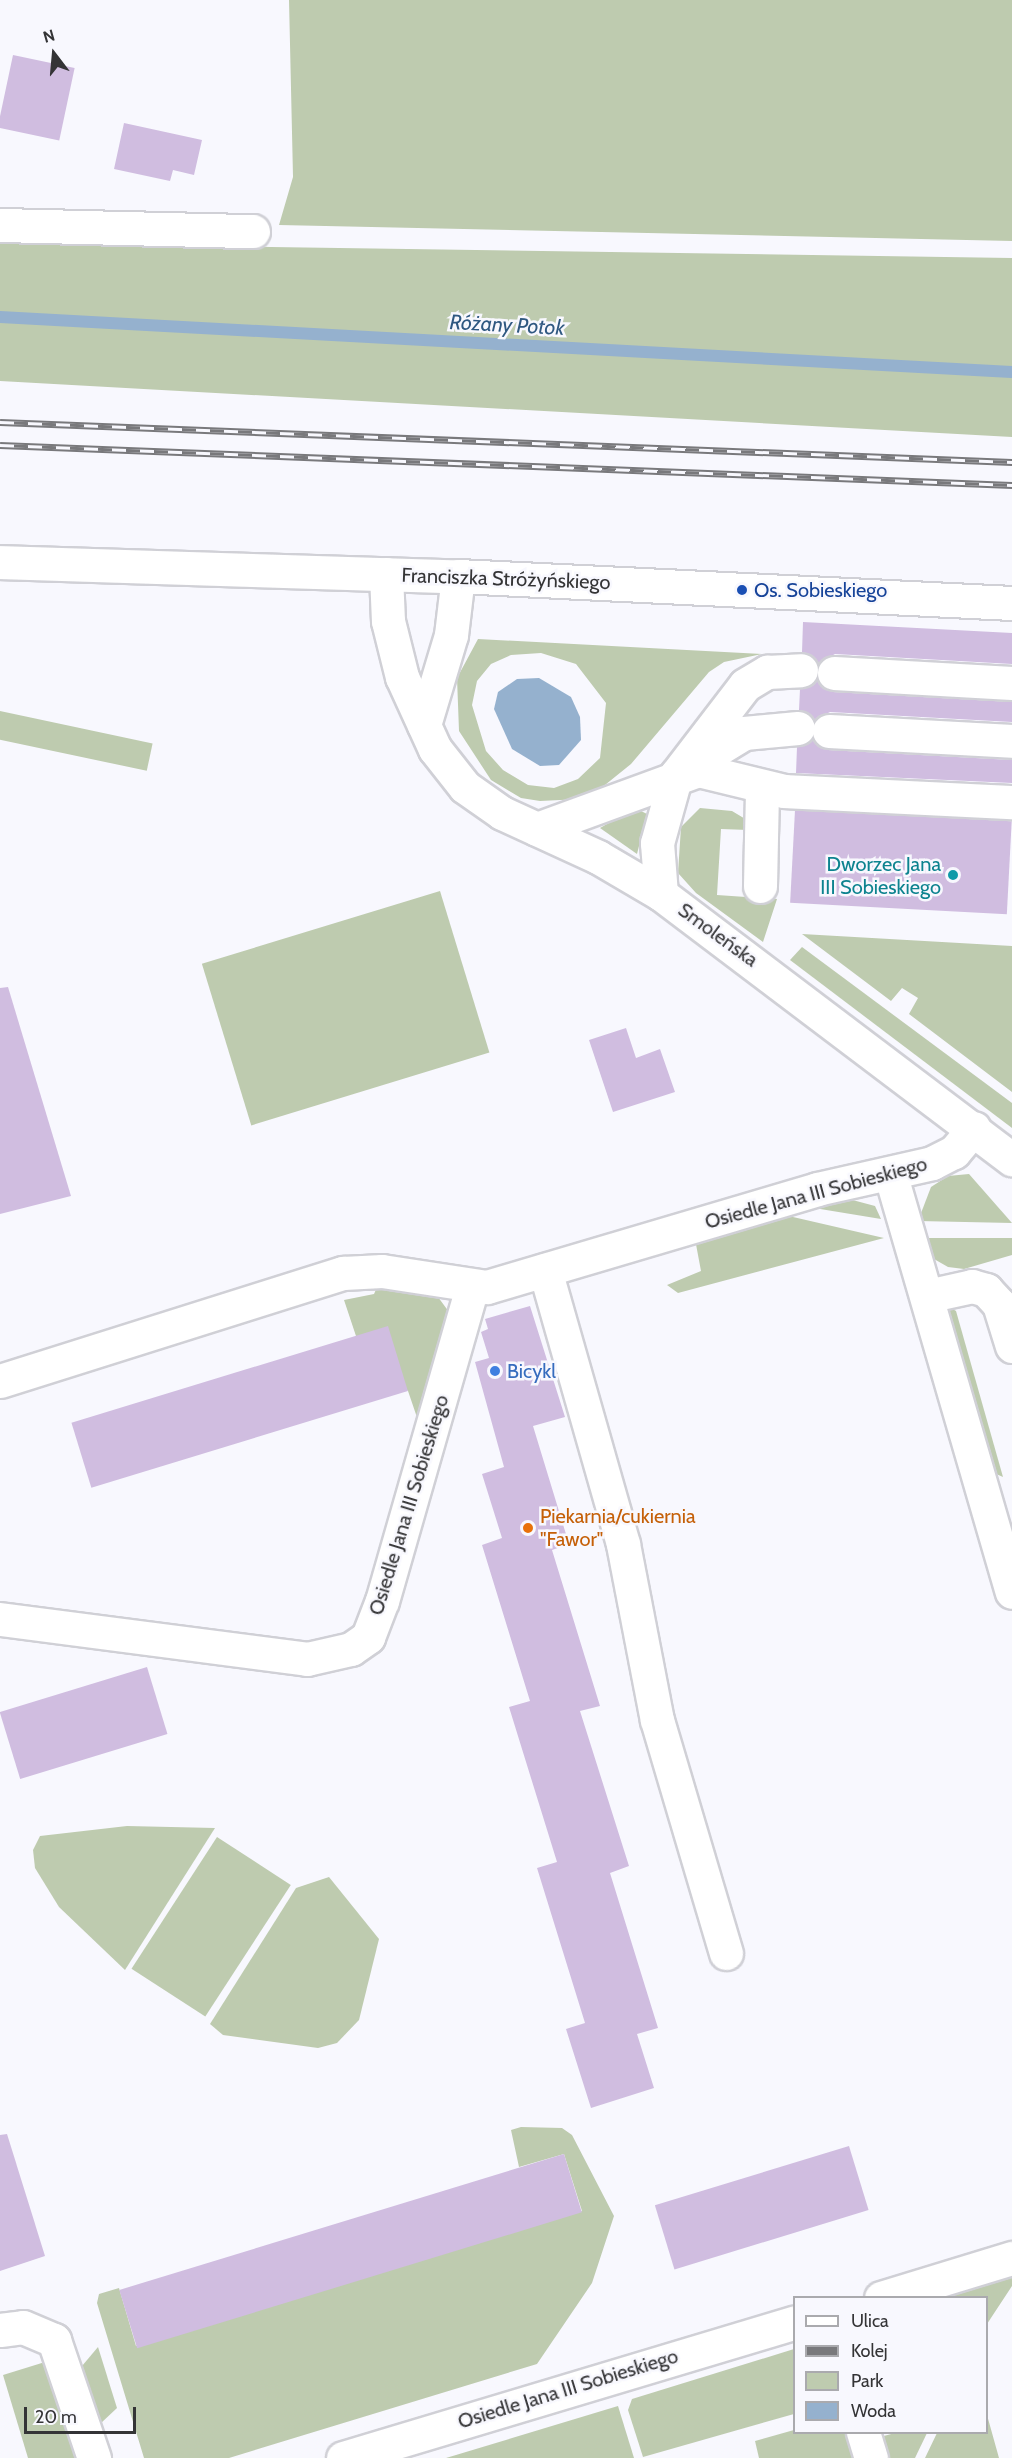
<!DOCTYPE html>
<html>
<head>
<meta charset="utf-8">
<style>
  body { margin:0 }
  #map { position:relative; width:1012px; height:2458px; overflow:hidden; background:#f8f8fe; font-family:Cabin,sans-serif }
  div>[style] { position:absolute }
  .green>* { inset:0; background:#becbaf; transform-origin:0 0 }
  .water>* { inset:0; background:#95b1ce }
  .stream>* { height:12px; margin:-6px; padding:0 6px; transform-origin:6px; border-radius:6px; background:#95b1ce }
  .building>* { inset:0; background:#d0bde0; transform-origin:0 0 }
  .roads { filter:drop-shadow(2px 0 #d0d0d6) drop-shadow(-2px 0 #d0d0d6) drop-shadow(0 2px #d0d0d6) drop-shadow(0 -2px #d0d0d6) }
  .minor>* { height:33px; margin:-16.5px; padding:0 16.5px; transform-origin:16.5px; border-radius:16.5px; background:#fff }
  .rail>* { height:7px; margin-top:-3.5px; transform-origin:0; background:repeating-linear-gradient(90deg,#f8f8fe 0 14px,#79797c 0 28px); box-sizing:border-box; border-block:2px solid #79797c }
  .dots>* { width:16px; height:16px; translate:-50% -50%; box-sizing:border-box; border:3px solid #f8f8fe; border-radius:50% }
  span { translate:-50% -50%; white-space:nowrap; text-align:center; line-height:1.15; -webkit-text-stroke:5px #f8f8fe; paint-order:stroke }
  .street-label { font-size:20px; color:#343436 }
  .transit-label { font-size:20px; color:#164399 }
  .left { translate:0 -50%; text-align:left }
  .culture-label { font-size:20px; color:#0d838f }
  .right { translate:-100% -50%; text-align:right }
  .shop-label { font-size:20px; color:#366cbe }
  .food-label { font-size:20px; color:#c56008 }
  .water-label { font-size:21px; color:#2f5881; font-style:italic }
  .legend { position:absolute; left:793px; top:2296px; width:195px; height:138px; box-sizing:border-box; background:#f8f8fe; border:2px solid #aaaaae; margin:0; padding:8px 10px; list-style:none; font-size:18px; color:#343436 }
  .legend li { display:flex; align-items:center; gap:12px; height:30px }
  .legend b { width:30px; border:2px solid #aaaaae }
  .north { position:absolute; left:24px; top:24px; width:60px; height:60px; -webkit-text-stroke:4px #f8f8fe; paint-order:stroke; rotate:344deg; font-size:16px; font-weight:700; line-height:24px; text-align:center; color:#343436 }
  .north::after { content:''; display:block; margin:auto; width:21px; height:27px; background:#343436; clip-path:polygon(50% 0,100% 100%,50% 72%,0 100%) }
  .scale { position:absolute; left:24px; top:2407px; width:112px; height:27px; box-sizing:border-box; border:3px solid #343436; border-top:0; padding-left:8px; font-size:18px; line-height:21px; white-space:nowrap; color:#343436; -webkit-text-stroke:4px #f8f8fe; paint-order:stroke }
</style>
</head>
<body>
<div id="map">
  <div class="green">
    <i style="clip-path:polygon(289px 0,1012px 0,1012px 241px,279px 225px,293px 177px)"></i>
    <i style="clip-path:polygon(0 236px,206px 246px,1012px 258px,1012px 437px,0 381px)"></i>
    <i style="clip-path:polygon(evenodd,478px 639px,762px 654px,724px 662px,709px 672px,631px 764px,600px 789px,581px 799px,540px 801px,521px 798px,491px 780px,459px 731px,457px 678px,478px 639px,541px 653px,576px 664px,606px 703px,600px 758px,578px 779px,554px 788px,528px 785px,503px 770px,486px 751px,472px 705px,477px 681px,491px 664px,511px 655px,541px 653px)"></i>
    <i style="left:0;top:711px;width:156px;height:28px;rotate:12deg"></i>
    <i style="clip-path:polygon(635px 808px,647px 814px,637px 854px,600px 828px)"></i>
    <i style="clip-path:polygon(700px 808px,732px 811px,747px 820px,748px 830px,721px 829px,717px 895px,777px 899px,763px 942px,696px 893px,678px 873px,681px 827px)"></i>
    <i style="left:440px;top:891px;width:169px;height:249px;rotate:73deg"></i>
    <i style="clip-path:polygon(802px 934px,1012px 946px,1012px 1092px,909px 1014px,918px 998px,902px 988px,891px 1001px)"></i>
    <i style="clip-path:polygon(802px 947px,1012px 1103px,1012px 1128px,790px 960px)"></i>
    <i style="clip-path:polygon(969px 1174px,1012px 1223px,918px 1221px,931px 1187px,948px 1176px)"></i>
    <i style="clip-path:polygon(845px 1198px,875px 1206px,881px 1219px,808px 1207px)"></i>
    <i style="clip-path:polygon(780px 1214px,884px 1238px,678px 1293px,667px 1285px,701px 1271px,695px 1239px)"></i>
    <i style="clip-path:polygon(923px 1238px,1012px 1238px,1012px 1255px,964px 1269px,948px 1267px,934px 1259px)"></i>
    <i style="clip-path:polygon(378px 1285px,438px 1297px,449px 1312px,423px 1435px,408px 1391px,356px 1336px,344px 1300px,374px 1294px)"></i>
    <i style="clip-path:polygon(951px 1308px,956px 1311px,1003px 1477px,994px 1473px,947px 1313px)"></i>
    <i style="clip-path:polygon(127px 1826px,215px 1828px,125px 1970px,59px 1907px,35px 1868px,33px 1850px,40px 1836px)"></i>
    <i style="left:217px;top:1837px;width:88px;height:157px;rotate:33deg"></i>
    <i style="clip-path:polygon(329px 1877px,379px 1939px,359px 2020px,337px 2043px,318px 2048px,223px 2035px,210px 2024px,296px 1888px)"></i>
    <i style="clip-path:polygon(521px 2127px,562px 2128px,572px 2135px,614px 2216px,592px 2283px,537px 2364px,229px 2458px,144px 2458px,97px 2303px,99px 2294px,119px 2288px,136px 2346px,582px 2211px,564px 2154px,519px 2167px,511px 2130px)"></i>
    <i style="clip-path:polygon(1012px 2275px,1012px 2286px,987px 2324px,986px 2298px,940px 2298px)"></i>
    <i style="clip-path:polygon(98px 2347px,117px 2408px,100px 2424px,82px 2366px)"></i>
    <i style="clip-path:polygon(794px 2349px,794px 2414px,643px 2457px,628px 2410px,632px 2399px)"></i>
    <i style="clip-path:polygon(45px 2362px,76px 2458px,28px 2458px,3px 2375px)"></i>
    <i style="clip-path:polygon(618px 2406px,634px 2458px,446px 2458px)"></i>
    <i style="clip-path:polygon(987px 2415px,999px 2458px,925px 2458px,937px 2433px,986px 2432px)"></i>
    <i style="clip-path:polygon(794px 2430px,851px 2433px,858px 2458px,759px 2458px,755px 2441px)"></i>
    <i style="clip-path:polygon(895px 2433px,927px 2433px,915px 2458px,886px 2458px,880px 2437px)"></i>
  </div>
  <div class="water">
    <i style="clip-path:polygon(539px 678px,571px 697px,580px 717px,581px 740px,559px 765px,540px 766px,512px 749px,494px 709px,498px 692px,517px 679px)"></i>
  </div>
  <div class="stream">
    <i style="left:0;top:317px;width:1013px;rotate:3.11deg"></i>
  </div>
  <div class="building">
    <i style="left:13px;top:55px;width:63px;height:74px;rotate:12deg"></i>
    <i style="clip-path:polygon(124px 123px,202px 140px,194px 175px,173px 170px,170px 181px,114px 169px)"></i>
    <i style="clip-path:polygon(803px 622px,1012px 633px,1012px 664px,835px 654px,818px 663px,802px 652px)"></i>
    <i style="clip-path:polygon(817px 680px,833px 692px,1012px 702px,1012px 722px,830px 712px,814px 720px,799px 710px,800px 689px)"></i>
    <i style="clip-path:polygon(812px 739px,828px 750px,1012px 760px,1012px 783px,796px 773px,797px 747px)"></i>
    <i style="left:795px;top:810px;width:217px;height:93px;rotate:3deg"></i>
    <i style="clip-path:polygon(8px 987px,71px 1196px,0 1214px,0 988px)"></i>
    <i style="clip-path:polygon(626px 1028px,636px 1058px,660px 1049px,675px 1092px,613px 1112px,589px 1040px)"></i>
    <i style="clip-path:polygon(530px 1306px,565px 1417px,533px 1426px,569px 1544px,552px 1550px,600px 1706px,580px 1711px,629px 1866px,610px 1873px,658px 2028px,637px 2034px,654px 2088px,591px 2108px,566px 2029px,585px 2023px,537px 1868px,557px 1862px,509px 1707px,530px 1701px,482px 1545px,502px 1538px,482px 1474px,504px 1467px,475px 1362px,489px 1358px,481px 1332px,488px 1329px,485px 1319px)"></i>
    <i style="left:388px;top:1326px;width:68px;height:331px;rotate:73deg"></i>
    <i style="left:147px;top:1667px;width:70px;height:154px;rotate:73deg"></i>
    <i style="clip-path:polygon(7px 2134px,45px 2256px,0 2271px,0 2135px)"></i>
    <i style="left:849px;top:2146px;width:67px;height:203px;rotate:73deg"></i>
    <i style="left:564px;top:2154px;width:61px;height:465px;rotate:73deg"></i>
  </div>
  <div class="roads">
    <div class="minor">
      <i style="left:0;top:225px;width:253px;rotate:1.4deg"></i>
      <i style="left:0;top:562px;width:458px;rotate:1.8deg"></i>
      <i style="left:458px;top:576px;width:555px;rotate:2.79deg"></i>
      <i style="left:386px;top:574px;width:47px;rotate:87.6deg"></i>
      <i style="left:388px;top:621px;width:58px;rotate:76deg"></i>
      <i style="left:402px;top:677px;width:79px;rotate:65.4deg"></i>
      <i style="left:435px;top:749px;width:48px;rotate:51.7deg"></i>
      <i style="left:465px;top:787px;width:45px;rotate:35.1deg"></i>
      <i style="left:502px;top:813px;width:106px;rotate:24.6deg"></i>
      <i style="left:598px;top:857px;width:73px;rotate:30.4deg"></i>
      <i style="left:661px;top:894px;width:440px;rotate:37.1deg"></i>
      <i style="left:834px;top:673px;width:178px;rotate:3.2deg"></i>
      <i style="left:424px;top:725px;width:94px;rotate:-73.3deg"></i>
      <i style="left:451px;top:635px;width:59px;rotate:-83.2deg"></i>
      <i style="left:829px;top:731px;width:183px;rotate:3.1deg"></i>
      <i style="left:690px;top:766px;width:63px;rotate:-31.4deg"></i>
      <i style="left:744px;top:733px;width:54px;rotate:-5.3deg"></i>
      <i style="left:537px;top:829px;width:171px;rotate:-20.1deg"></i>
      <i style="left:698px;top:770px;width:89px;rotate:13.7deg"></i>
      <i style="left:784px;top:791px;width:228px;rotate:2.8deg"></i>
      <i style="left:760px;top:886px;width:97px;rotate:-88.8deg"></i>
      <i style="left:661px;top:894px;width:51px;rotate:-94.5deg"></i>
      <i style="left:657px;top:843px;width:71px;rotate:-74.4deg"></i>
      <i style="left:676px;top:775px;width:113px;rotate:-52.5deg"></i>
      <i style="left:745px;top:685px;width:26px;rotate:-31deg"></i>
      <i style="left:767px;top:672px;width:34px;rotate:-3deg"></i>
      <i style="left:891px;top:1176px;width:433px;rotate:73.8deg"></i>
      <i style="left:545px;top:1270px;width:285px;rotate:74.1deg"></i>
      <i style="left:623px;top:1544px;width:179px;rotate:79.1deg"></i>
      <i style="left:657px;top:1720px;width:243px;rotate:73.5deg"></i>
      <i style="left:927px;top:1296px;width:46px;rotate:-12.5deg"></i>
      <i style="left:972px;top:1286px;width:15px;rotate:16deg"></i>
      <i style="left:986px;top:1290px;width:19px;rotate:47deg"></i>
      <i style="left:999px;top:1304px;width:44px;rotate:72.8deg"></i>
      <i style="left:0;top:1381px;width:360px;rotate:-17.5deg"></i>
      <i style="left:343px;top:1273px;width:39px;rotate:-3deg"></i>
      <i style="left:382px;top:1271px;width:106px;rotate:8.7deg"></i>
      <i style="left:487px;top:1287px;width:344px;rotate:-16.5deg"></i>
      <i style="left:817px;top:1189px;width:118px;rotate:-12.7deg"></i>
      <i style="left:932px;top:1163px;width:25px;rotate:-27deg"></i>
      <i style="left:954px;top:1152px;width:31px;rotate:-50deg"></i>
      <i style="left:0;top:1619px;width:310px;rotate:7.4deg"></i>
      <i style="left:307px;top:1659px;width:45px;rotate:-12.8deg"></i>
      <i style="left:351px;top:1649px;width:21px;rotate:-35deg"></i>
      <i style="left:368px;top:1637px;width:39px;rotate:-69deg"></i>
      <i style="left:382px;top:1601px;width:326px;rotate:-74deg"></i>
      <i style="left:881px;top:2298px;width:137px;rotate:-17deg"></i>
      <i style="left:0;top:2330px;width:23px;rotate:-7deg"></i>
      <i style="left:23px;top:2327px;width:34px;rotate:23deg"></i>
      <i style="left:54px;top:2340px;width:125px;rotate:71.3deg"></i>
      <i style="left:863px;top:2432px;width:27px;rotate:73deg"></i>
      <i style="left:343px;top:2458px;width:471px;rotate:-16.7deg"></i>
    </div>
  </div>
  <div class="rail">
    <i style="left:0;top:422px;width:1013px;rotate:2.26deg"></i>
    <i style="left:0;top:445px;width:1013px;rotate:2.26deg"></i>
  </div>
  <div class="dots">
    <i style="left:742px;top:590px;background:#1a4fb4"></i>
    <i style="left:953px;top:875px;background:#0f9aa8"></i>
    <i style="left:495px;top:1371px;background:#3f7fe0"></i>
    <i style="left:528px;top:1528px;background:#e8710a"></i>
  </div>
  <div class="street-label">
    <span style="left:506px;top:579px;rotate:2deg">Franciszka Stróżyńskiego</span>
    <span style="left:718px;top:935px;rotate:36deg">Smoleńska</span>
    <span style="left:816px;top:1193px;rotate:-15deg">Osiedle Jana III Sobieskiego</span>
    <span style="left:409px;top:1505px;rotate:-73deg">Osiedle Jana III Sobieskiego</span>
    <span style="left:568px;top:2389px;rotate:-17deg">Osiedle Jana III Sobieskiego</span>
  </div>
  <div class="transit-label">
    <span class="left" style="left:754px;top:590px">Os. Sobieskiego</span>
  </div>
  <div class="culture-label">
    <span class="right" style="left:941px;top:876px">Dworzec Jana<br>III Sobieskiego</span>
  </div>
  <div class="shop-label">
    <span class="left" style="left:507px;top:1371px">Bicykl</span>
  </div>
  <div class="food-label">
    <span class="left" style="left:540px;top:1528px">Piekarnia/cukiernia<br>"Fawor"</span>
  </div>
  <div class="water-label">
    <span style="left:507px;top:325px;rotate:3deg">Różany Potok</span>
  </div>
  <ul class="legend">
  <li><b style="height:8px;background:#fff"></b>Ulica</li>
  <li><b style="height:8px;background:#79797c"></b>Kolej</li>
  <li><b style="height:16px;background:#becbaf"></b>Park</li>
  <li><b style="height:16px;background:#95b1ce"></b>Woda</li>
  </ul>
  <div class="north">N</div>
  <div class="scale">20 m</div>
</div>
</body>
</html>
